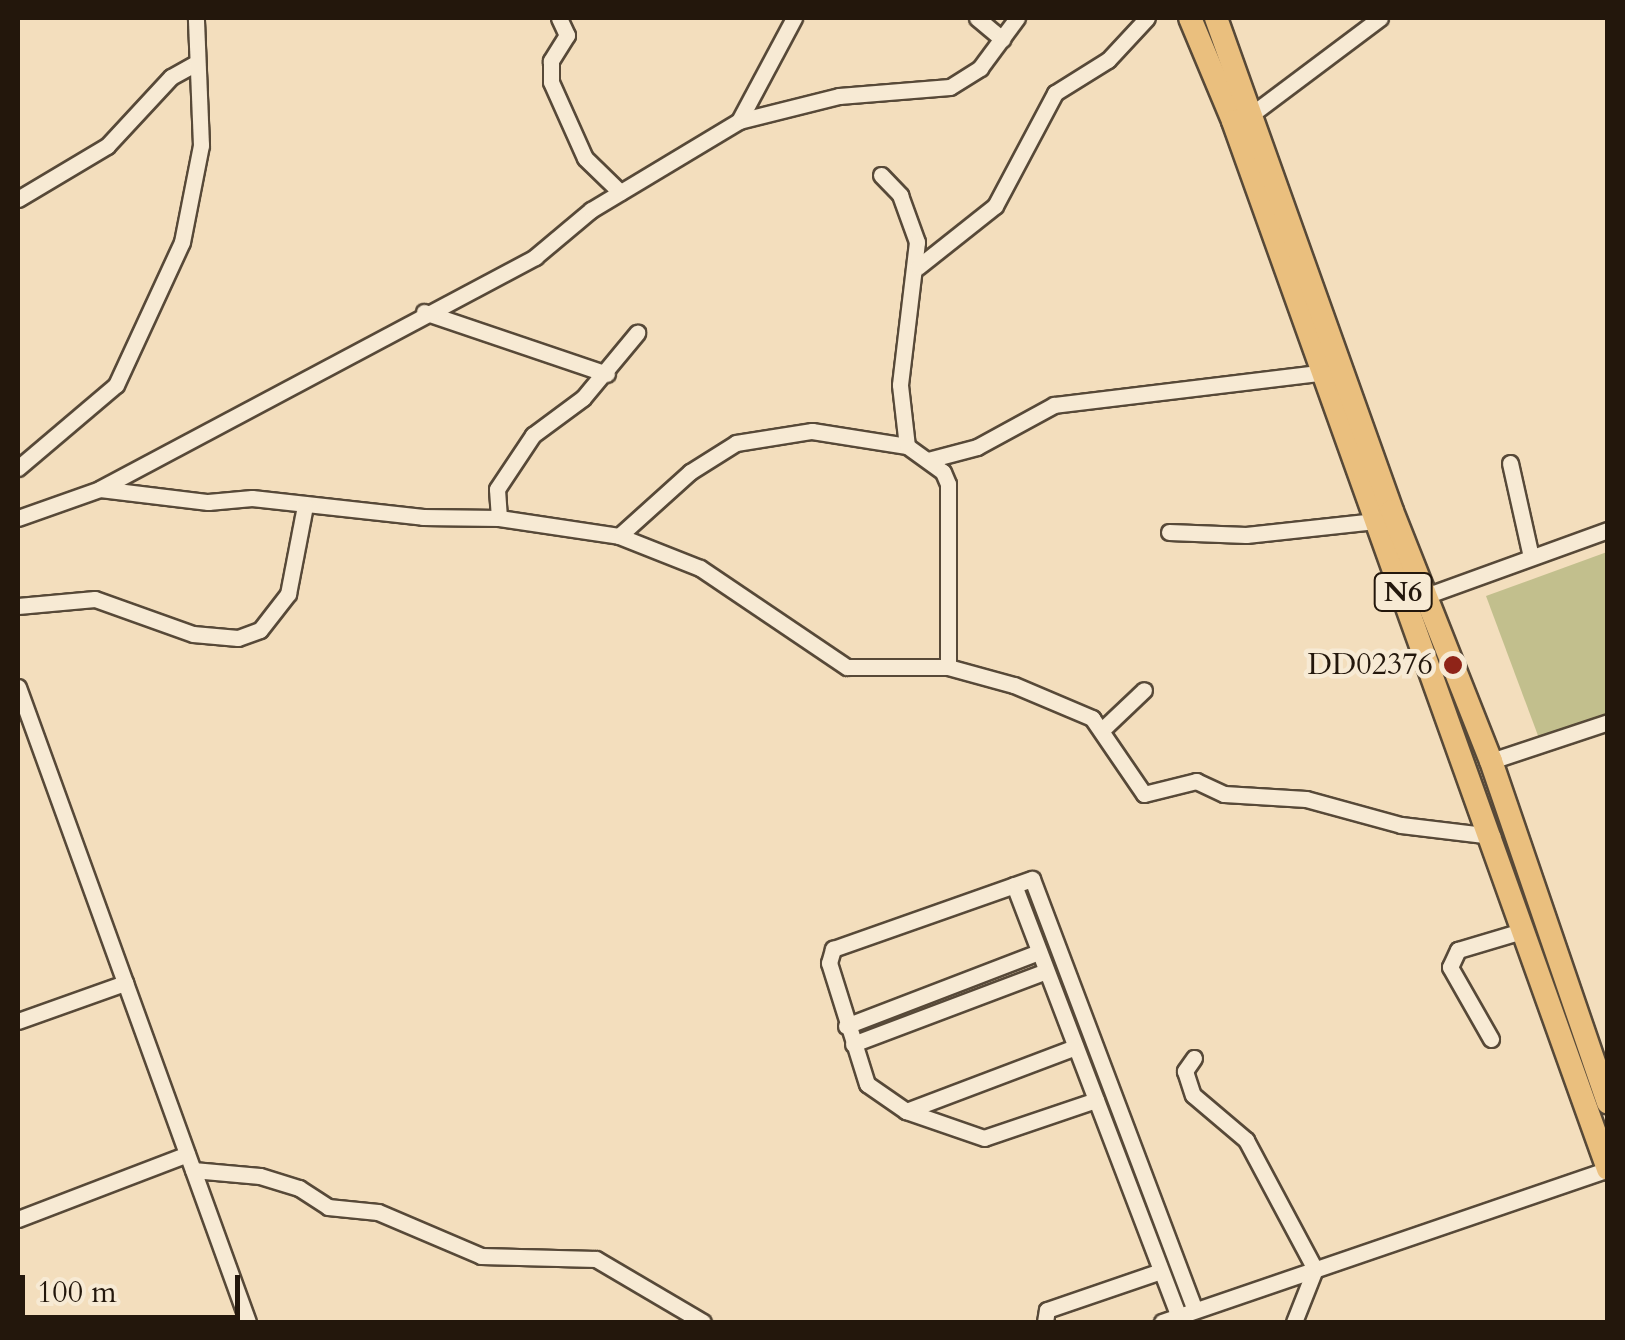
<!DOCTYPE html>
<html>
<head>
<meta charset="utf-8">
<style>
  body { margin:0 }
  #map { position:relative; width:1625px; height:1340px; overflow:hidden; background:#f3debd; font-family:Cardo,serif }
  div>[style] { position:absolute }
  .green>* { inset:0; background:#c2bf8d }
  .roads { filter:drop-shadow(2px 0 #574938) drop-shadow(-2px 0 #574938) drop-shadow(0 2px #574938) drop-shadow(0 -2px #574938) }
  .minor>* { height:15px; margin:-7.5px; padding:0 7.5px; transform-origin:7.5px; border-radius:7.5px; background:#f7ead4 }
  .highway>* { height:22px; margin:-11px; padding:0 11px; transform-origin:11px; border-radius:11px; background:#eabf7e }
  .dots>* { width:28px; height:28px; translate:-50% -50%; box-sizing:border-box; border:5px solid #f7ead4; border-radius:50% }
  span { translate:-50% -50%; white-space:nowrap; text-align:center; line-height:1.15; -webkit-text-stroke:9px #f7ead4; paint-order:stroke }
  .shield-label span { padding:2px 8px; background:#f7ead4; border:2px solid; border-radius:8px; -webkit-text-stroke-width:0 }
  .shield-label { font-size:28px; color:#23170c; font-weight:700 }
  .poi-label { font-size:30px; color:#23170c }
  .right { translate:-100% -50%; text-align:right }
  .frame { position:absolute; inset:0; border:20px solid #23170c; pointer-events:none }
  .scale { position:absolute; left:20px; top:1275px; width:220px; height:45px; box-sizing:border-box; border:5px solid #23170c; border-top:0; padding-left:12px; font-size:30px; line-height:35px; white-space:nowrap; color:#23170c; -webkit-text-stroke:8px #f7ead4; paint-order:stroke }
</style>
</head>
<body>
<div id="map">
  <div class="green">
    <i style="clip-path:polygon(1607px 552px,1607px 716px,1540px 741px,1486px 596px)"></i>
  </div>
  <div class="roads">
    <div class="minor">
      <i style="left:559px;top:18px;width:19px;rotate:65deg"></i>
      <i style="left:567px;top:35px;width:31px;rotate:122deg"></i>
      <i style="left:551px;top:61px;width:21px;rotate:90deg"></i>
      <i style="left:551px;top:82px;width:83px;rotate:65.9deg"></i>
      <i style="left:585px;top:158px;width:49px;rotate:44.2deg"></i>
      <i style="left:977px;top:18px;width:33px;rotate:40deg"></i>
      <i style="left:1252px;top:114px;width:160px;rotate:-36.9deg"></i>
      <i style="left:739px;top:121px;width:117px;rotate:-61.9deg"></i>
      <i style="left:881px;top:175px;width:28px;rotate:46deg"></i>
      <i style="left:900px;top:195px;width:50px;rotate:70.1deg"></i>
      <i style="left:917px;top:242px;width:144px;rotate:96.8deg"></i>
      <i style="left:900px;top:385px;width:61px;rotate:83.5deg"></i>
      <i style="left:18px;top:199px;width:104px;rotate:-30.8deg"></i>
      <i style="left:107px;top:146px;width:94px;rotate:-47.2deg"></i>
      <i style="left:171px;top:77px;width:25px;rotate:-29deg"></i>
      <i style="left:918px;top:267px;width:98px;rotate:-38.4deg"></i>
      <i style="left:995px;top:206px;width:128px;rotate:-62deg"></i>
      <i style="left:1055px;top:93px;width:62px;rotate:-31.9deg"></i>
      <i style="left:1108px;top:60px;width:57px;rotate:-47.1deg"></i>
      <i style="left:424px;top:312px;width:193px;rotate:18.7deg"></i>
      <i style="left:928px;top:460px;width:51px;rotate:-14.9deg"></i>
      <i style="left:977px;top:447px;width:88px;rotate:-28.6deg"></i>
      <i style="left:1054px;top:405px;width:267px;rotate:-6.9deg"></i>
      <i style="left:1510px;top:463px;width:96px;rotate:77.4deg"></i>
      <i style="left:18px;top:468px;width:128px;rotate:-40.3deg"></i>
      <i style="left:116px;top:385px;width:157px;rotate:-65.2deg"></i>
      <i style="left:182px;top:242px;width:99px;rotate:-78.9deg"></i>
      <i style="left:201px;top:145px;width:127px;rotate:-92.3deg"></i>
      <i style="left:101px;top:488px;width:492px;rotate:-28deg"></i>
      <i style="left:535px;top:257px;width:73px;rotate:-40deg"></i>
      <i style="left:591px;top:210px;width:173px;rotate:-31deg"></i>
      <i style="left:739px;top:121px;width:103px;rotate:-14deg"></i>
      <i style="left:839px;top:96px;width:111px;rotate:-4.6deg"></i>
      <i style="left:950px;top:87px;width:36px;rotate:-32deg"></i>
      <i style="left:980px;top:68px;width:62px;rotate:-53.5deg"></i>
      <i style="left:18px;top:518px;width:87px;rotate:-19.5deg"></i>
      <i style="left:100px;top:489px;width:109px;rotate:6.9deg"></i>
      <i style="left:208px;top:502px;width:44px;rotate:-5.2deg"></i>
      <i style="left:252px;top:498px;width:172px;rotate:6.3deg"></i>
      <i style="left:423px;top:517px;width:76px;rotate:0.8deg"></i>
      <i style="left:499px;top:518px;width:121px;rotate:8.5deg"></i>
      <i style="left:619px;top:536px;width:87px;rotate:21.6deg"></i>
      <i style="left:700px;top:568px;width:177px;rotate:34deg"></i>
      <i style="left:847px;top:667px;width:101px"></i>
      <i style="left:948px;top:667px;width:68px;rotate:15.3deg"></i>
      <i style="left:1014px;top:685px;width:85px;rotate:22.9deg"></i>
      <i style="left:1092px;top:718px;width:92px;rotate:55.6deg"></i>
      <i style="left:1144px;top:794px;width:54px;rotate:-14deg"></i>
      <i style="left:1196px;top:781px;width:31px;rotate:25deg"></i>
      <i style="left:1224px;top:794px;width:82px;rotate:3.5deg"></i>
      <i style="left:1306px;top:799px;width:98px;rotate:15.3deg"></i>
      <i style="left:1401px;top:825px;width:92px;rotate:6.9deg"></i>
      <i style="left:499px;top:518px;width:29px;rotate:-94deg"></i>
      <i style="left:497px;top:489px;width:65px;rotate:-56.3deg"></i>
      <i style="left:533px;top:435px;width:62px;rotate:-36.5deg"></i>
      <i style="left:583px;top:398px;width:85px;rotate:-50.3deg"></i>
      <i style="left:1169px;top:532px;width:77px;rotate:2.2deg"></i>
      <i style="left:1246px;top:535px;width:130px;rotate:-6.2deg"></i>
      <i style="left:619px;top:536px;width:96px;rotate:-42deg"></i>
      <i style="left:690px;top:472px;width:54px;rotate:-32.2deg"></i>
      <i style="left:736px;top:443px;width:77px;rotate:-9deg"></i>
      <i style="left:812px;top:431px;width:96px;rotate:9deg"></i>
      <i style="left:907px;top:446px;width:44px;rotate:35.8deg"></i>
      <i style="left:943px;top:472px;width:13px;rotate:67deg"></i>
      <i style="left:948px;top:484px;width:183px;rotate:90deg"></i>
      <i style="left:1420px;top:598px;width:200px;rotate:-19.9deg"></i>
      <i style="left:18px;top:606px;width:77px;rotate:-5.2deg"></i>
      <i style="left:95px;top:599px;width:104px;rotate:19.7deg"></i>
      <i style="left:193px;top:634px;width:45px;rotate:5.1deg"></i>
      <i style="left:238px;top:638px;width:23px;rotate:-20deg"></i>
      <i style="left:260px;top:630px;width:46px;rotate:-52.1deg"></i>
      <i style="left:288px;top:594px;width:90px;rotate:-79.1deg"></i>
      <i style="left:18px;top:687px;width:675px;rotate:70.09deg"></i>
      <i style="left:1104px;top:728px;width:55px;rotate:-43.5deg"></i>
      <i style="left:1491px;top:761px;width:123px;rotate:-18.4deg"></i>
      <i style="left:1014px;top:885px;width:462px;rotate:69.1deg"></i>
      <i style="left:18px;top:1021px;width:114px;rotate:-19.6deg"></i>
      <i style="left:846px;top:1026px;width:207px;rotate:-21deg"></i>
      <i style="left:1491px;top:1039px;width:83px;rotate:-119.7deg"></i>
      <i style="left:1450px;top:967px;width:19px;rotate:-65deg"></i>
      <i style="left:1458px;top:950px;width:70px;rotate:-16.6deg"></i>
      <i style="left:853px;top:1044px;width:206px;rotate:-20.7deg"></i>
      <i style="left:1194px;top:1058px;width:16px;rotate:125deg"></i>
      <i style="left:1185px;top:1071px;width:25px;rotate:72deg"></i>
      <i style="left:1193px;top:1095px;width:70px;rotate:40.3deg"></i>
      <i style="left:1246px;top:1140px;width:146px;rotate:61.9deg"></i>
      <i style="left:1315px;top:1269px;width:57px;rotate:111.6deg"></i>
      <i style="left:1096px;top:1100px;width:118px;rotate:161.3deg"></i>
      <i style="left:984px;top:1138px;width:83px;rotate:-160.9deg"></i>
      <i style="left:906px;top:1111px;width:47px;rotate:-145.3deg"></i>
      <i style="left:867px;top:1084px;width:127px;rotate:-107.4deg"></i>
      <i style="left:829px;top:963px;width:15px;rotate:-74deg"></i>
      <i style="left:833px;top:949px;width:211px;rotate:-19.4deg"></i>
      <i style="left:1032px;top:879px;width:459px;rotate:69.3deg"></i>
      <i style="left:906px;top:1111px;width:181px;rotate:-20.7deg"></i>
      <i style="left:193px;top:1170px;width:67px;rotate:5.1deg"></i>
      <i style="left:260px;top:1176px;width:41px;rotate:17.1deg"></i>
      <i style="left:299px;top:1188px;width:35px;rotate:33deg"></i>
      <i style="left:328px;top:1207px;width:50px;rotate:5.7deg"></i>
      <i style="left:378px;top:1212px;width:112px;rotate:23.1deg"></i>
      <i style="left:481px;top:1256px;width:115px;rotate:1.5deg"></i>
      <i style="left:596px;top:1259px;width:124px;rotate:30.5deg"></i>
      <i style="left:18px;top:1219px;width:181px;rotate:-21deg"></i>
      <i style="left:1045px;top:1322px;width:12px;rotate:-81deg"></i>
      <i style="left:1047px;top:1310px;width:120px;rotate:-18.9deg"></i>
      <i style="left:1162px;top:1322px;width:472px;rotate:-18.9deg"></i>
    </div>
    <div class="highway">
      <i style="left:1190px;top:18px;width:112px;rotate:67.3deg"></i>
      <i style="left:1233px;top:121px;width:1113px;rotate:70.31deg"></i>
      <i style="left:1216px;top:18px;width:523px;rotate:70.35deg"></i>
      <i style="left:1392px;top:511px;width:269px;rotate:68.4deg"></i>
      <i style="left:1491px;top:761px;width:361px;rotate:71.1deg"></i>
    </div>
  </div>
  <div class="dots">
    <i style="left:1453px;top:665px;background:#8f2418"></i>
  </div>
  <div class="shield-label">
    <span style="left:1403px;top:592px">N6</span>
  </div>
  <div class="poi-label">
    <span class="right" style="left:1433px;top:665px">DD02376</span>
  </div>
  <div class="frame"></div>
  <div class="scale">100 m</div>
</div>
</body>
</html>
